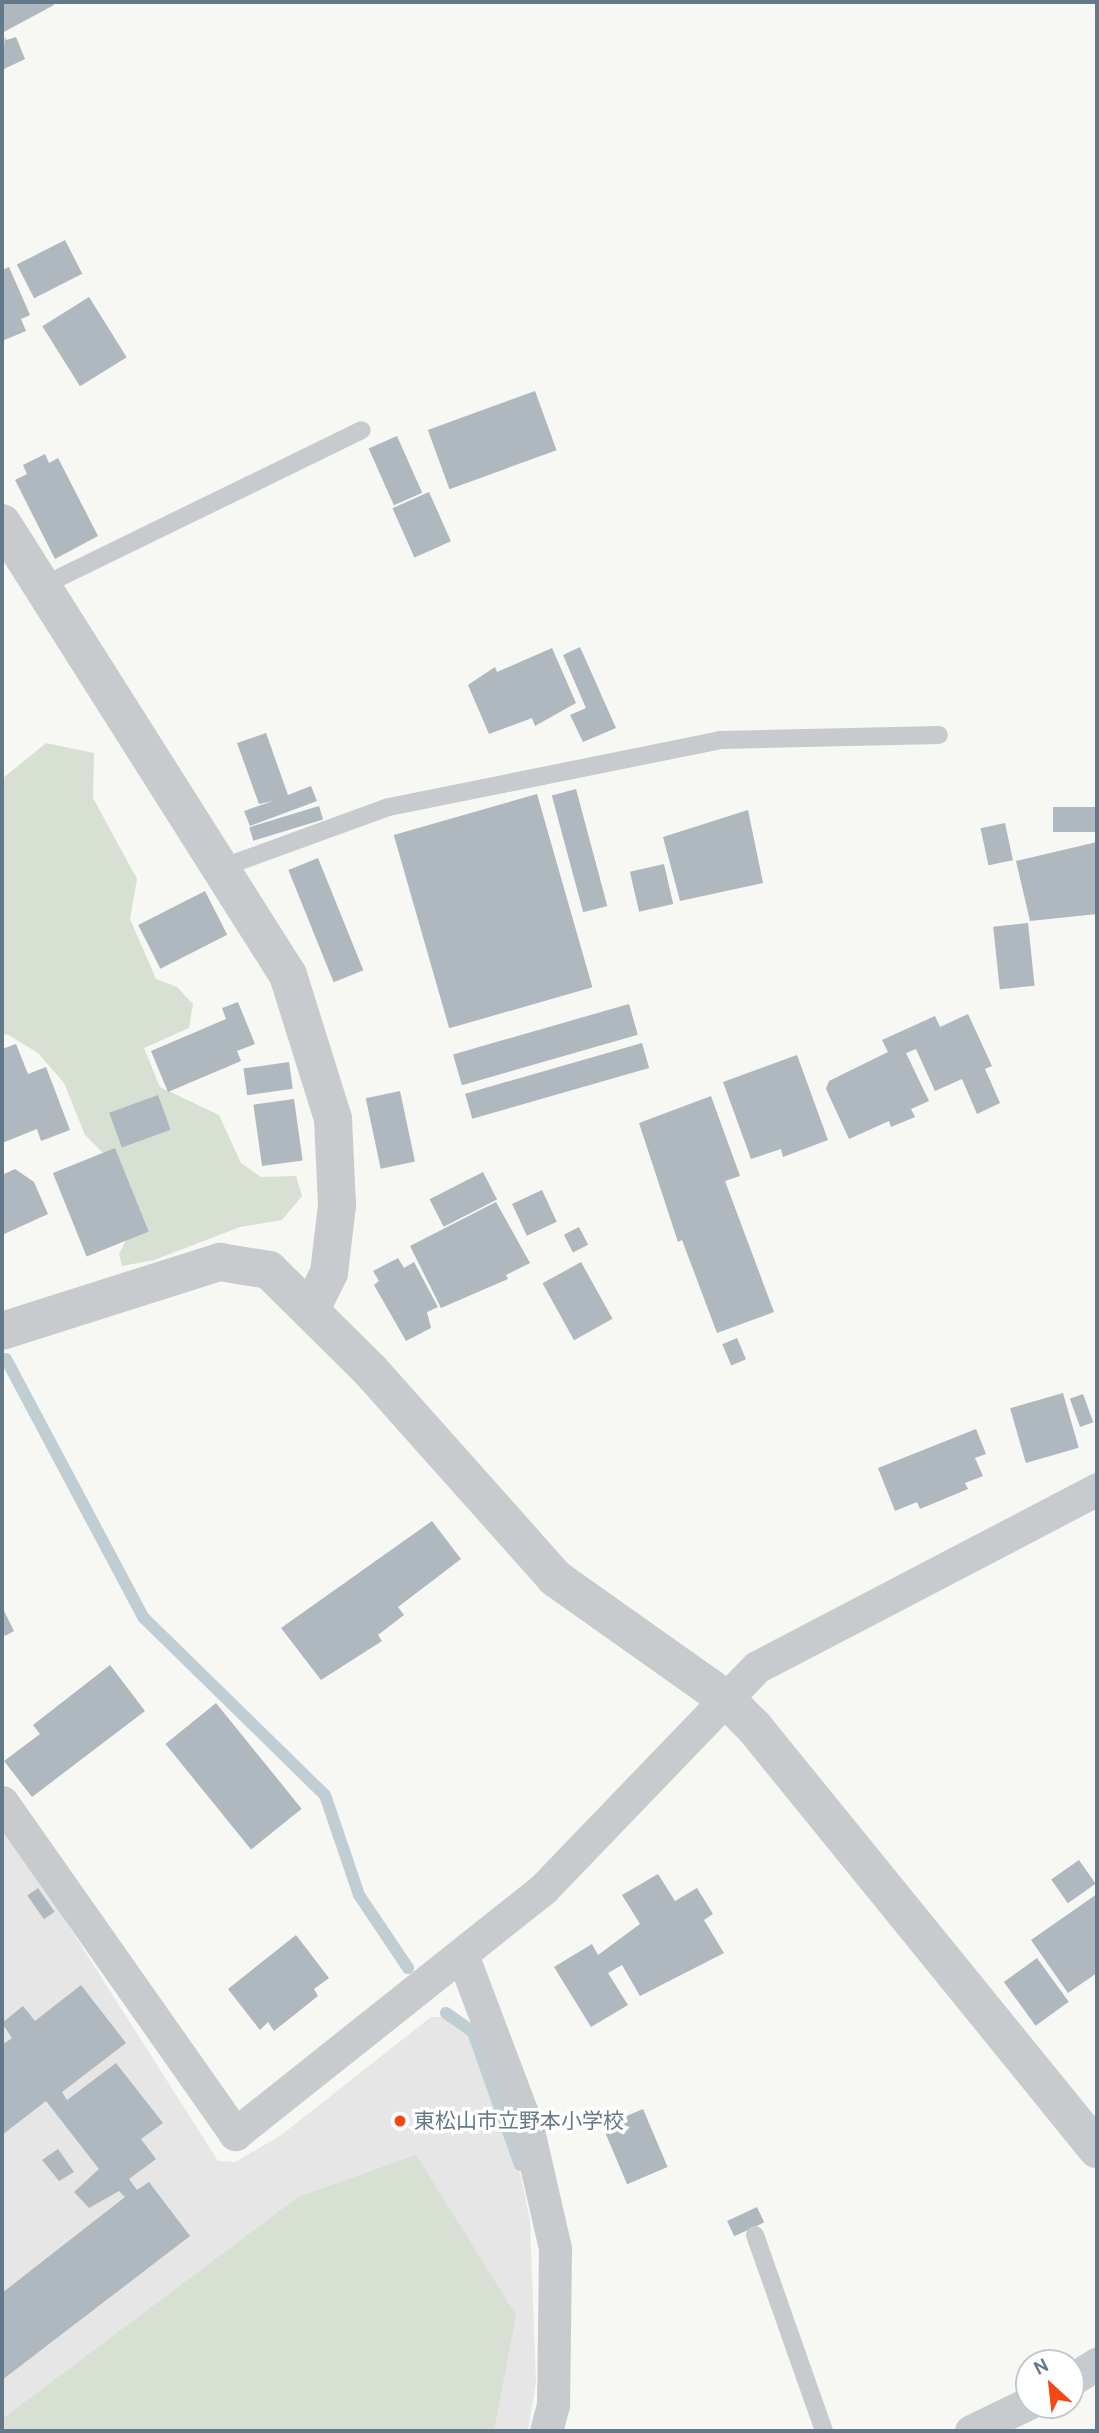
<!DOCTYPE html>
<html>
<head>
<meta charset="utf-8">
<style>
  body { margin:0 }
  #map { position:relative; width:1099px; height:2433px; overflow:hidden; background:#f7f7f4; font-family:Cabin,"Noto Sans JP",sans-serif }
  div>[style] { position:absolute }
  .built>* { inset:0; background:#e5e6e5 }
  .green>* { inset:0; background:#d8e0d4 }
  .stream>* { height:12px; margin:-6px; padding:0 6px; transform-origin:6px; border-radius:6px; background:#c0cdd2 }
  .building>* { inset:0; background:#afb8be; transform-origin:0 0 }
  .service>* { height:18px; margin:-9px; padding:0 9px; transform-origin:9px; border-radius:9px; background:#c7cbce }
  .minor>* { height:33px; margin:-16.5px; padding:0 16.5px; transform-origin:16.5px; border-radius:16.5px; background:#c7cbce }
  .tertiary>* { height:38px; margin:-19px; padding:0 19px; transform-origin:19px; border-radius:19px; background:#c7cbce }
  .dots>* { width:19px; height:19px; translate:-50% -50%; box-sizing:border-box; border:4px solid #fff; border-radius:50% }
  span { translate:-50% -50%; white-space:nowrap; text-align:center; line-height:1.15; -webkit-text-stroke:7px #fff; paint-order:stroke }
  .poi-label { font-size:21px; color:#637888 }
  .left { translate:0 -50%; text-align:left }
  .frame { position:absolute; inset:0; border:4px solid #637888; pointer-events:none }
  .north { position:absolute; left:1015px; top:2349px; width:70px; height:70px; box-sizing:border-box; background:#fff; border:2px solid #c1c9cf; border-radius:50%; rotate:333deg; font-size:19px; font-weight:700; line-height:28px; text-align:center; color:#637888 }
  .north::after { content:''; display:block; margin:auto; width:24px; height:32px; background:#f64815; clip-path:polygon(50% 0,100% 100%,50% 72%,0 100%) }
</style>
</head>
<body>
<div id="map">
  <div class="built">
    <i style="clip-path:polygon(2px 1821px,218px 2161px,235px 2162px,280px 2136px,431px 2017px,446px 2017px,469px 2033px,521px 2177px,530px 2221px,536px 2382px,528px 2431px,2px 2431px)"></i>
  </div>
  <div class="green">
    <i style="clip-path:polygon(46px 743px,94px 753px,93px 798px,137px 879px,130px 919px,156px 979px,177px 987px,193px 1004px,189px 1028px,144px 1048px,160px 1087px,219px 1115px,241px 1163px,261px 1177px,296px 1176px,302px 1196px,282px 1220px,240px 1227px,154px 1260px,122px 1266px,119px 1254px,136px 1219px,112px 1162px,85px 1135px,64px 1083px,38px 1053px,7px 1034px,2px 1036px,2px 779px)"></i>
    <i style="clip-path:polygon(416px 2155px,516px 2315px,494px 2431px,2px 2431px,2px 2419px,298px 2197px)"></i>
  </div>
  <div class="stream">
    <i style="left:6px;top:1359px;width:293px;rotate:62deg"></i>
    <i style="left:144px;top:1618px;width:253px;rotate:44.4deg"></i>
    <i style="left:325px;top:1795px;width:106px;rotate:71.2deg"></i>
    <i style="left:359px;top:1895px;width:88px;rotate:56.1deg"></i>
    <i style="left:446px;top:2013px;width:33px;rotate:35deg"></i>
    <i style="left:473px;top:2032px;width:141px;rotate:70.5deg"></i>
  </div>
  <div class="building">
    <i style="clip-path:polygon(2px 2px,53px 2px,54px 5px,2px 33px)"></i>
    <i style="clip-path:polygon(5px 36px,6px 40px,16px 37px,25px 59px,2px 70px)"></i>
    <i style="left:65px;top:240px;width:38px;height:54px;rotate:63deg"></i>
    <i style="clip-path:polygon(9px 267px,30px 315px,21px 319px,26px 331px,2px 341px,2px 270px)"></i>
    <i style="left:89px;top:297px;width:71px;height:55px;rotate:58deg"></i>
    <i style="left:535px;top:391px;width:63px;height:114px;rotate:70deg"></i>
    <i style="left:397px;top:436px;width:62px;height:31px;rotate:66deg"></i>
    <i style="clip-path:polygon(45px 454px,49px 463px,58px 458px,98px 536px,55px 559px,15px 480px,27px 474px,23px 465px)"></i>
    <i style="left:429px;top:492px;width:54px;height:40px;rotate:66deg"></i>
    <i style="clip-path:polygon(580px 647px,616px 728px,583px 742px,570px 715px,586px 708px,563px 655px)"></i>
    <i style="clip-path:polygon(552px 648px,576px 703px,535px 726px,532px 718px,489px 734px,468px 685px,495px 667px,497px 672px)"></i>
    <i style="clip-path:polygon(266px 733px,288px 795px,311px 786px,317px 801px,250px 826px,244px 811px,273px 801px,259px 804px,237px 743px)"></i>
    <i style="left:576px;top:789px;width:121px;height:25px;rotate:75deg"></i>
    <i style="left:537px;top:794px;width:201px;height:149px;rotate:74deg"></i>
    <i style="left:319px;top:806px;width:14px;height:73px;rotate:73deg"></i>
    <i style="left:1097px;top:807px;width:25px;height:44px;rotate:90deg"></i>
    <i style="clip-path:polygon(748px 810px,763px 883px,680px 901px,663px 837px)"></i>
    <i style="left:1005px;top:823px;width:38px;height:25px;rotate:78deg"></i>
    <i style="clip-path:polygon(1097px 842px,1097px 914px,1030px 921px,1016px 861px)"></i>
    <i style="left:318px;top:858px;width:121px;height:32px;rotate:68deg"></i>
    <i style="left:664px;top:864px;width:41px;height:35px;rotate:77deg"></i>
    <i style="left:205px;top:891px;width:49px;height:75px;rotate:63deg"></i>
    <i style="left:1028px;top:923px;width:63px;height:35px;rotate:84deg"></i>
    <i style="clip-path:polygon(238px 1002px,255px 1044px,237px 1051px,241px 1061px,168px 1092px,151px 1051px,226px 1019px,222px 1008px)"></i>
    <i style="left:629px;top:1004px;width:32px;height:183px;rotate:74deg"></i>
    <i style="clip-path:polygon(968px 1014px,992px 1066px,985px 1069px,1000px 1103px,977px 1114px,962px 1079px,935px 1091px,916px 1049px,906px 1053px,929px 1101px,911px 1109px,915px 1117px,891px 1127px,889px 1121px,849px 1139px,826px 1089px,829px 1081px,888px 1052px,882px 1040px,935px 1016px,940px 1027px)"></i>
    <i style="left:642px;top:1043px;width:26px;height:184px;rotate:74deg"></i>
    <i style="clip-path:polygon(16px 1044px,28px 1074px,46px 1067px,70px 1130px,41px 1141px,37px 1129px,2px 1143px,2px 1049px)"></i>
    <i style="clip-path:polygon(797px 1055px,828px 1140px,783px 1157px,781px 1149px,751px 1159px,723px 1082px)"></i>
    <i style="left:289px;top:1062px;width:27px;height:46px;rotate:82deg"></i>
    <i style="left:400px;top:1091px;width:72px;height:35px;rotate:78deg"></i>
    <i style="left:158px;top:1095px;width:37px;height:52px;rotate:70deg"></i>
    <i style="clip-path:polygon(711px 1096px,740px 1176px,725px 1181px,774px 1312px,717px 1333px,682px 1240px,678px 1242px,639px 1123px)"></i>
    <i style="left:294px;top:1099px;width:62px;height:41px;rotate:82deg"></i>
    <i style="left:115px;top:1148px;width:90px;height:67px;rotate:68deg"></i>
    <i style="clip-path:polygon(15px 1169px,34px 1182px,48px 1214px,2px 1235px,2px 1175px)"></i>
    <i style="left:483px;top:1172px;width:31px;height:60px;rotate:63deg"></i>
    <i style="left:542px;top:1190px;width:35px;height:33px;rotate:65deg"></i>
    <i style="clip-path:polygon(496px 1202px,530px 1263px,506px 1275px,508px 1279px,441px 1308px,410px 1246px)"></i>
    <i style="left:579px;top:1227px;width:20px;height:17px;rotate:63deg"></i>
    <i style="clip-path:polygon(398px 1258px,404px 1268px,414px 1262px,438px 1307px,427px 1312px,431px 1328px,406px 1341px,374px 1285px,379px 1281px,373px 1271px)"></i>
    <i style="left:581px;top:1262px;width:65px;height:44px;rotate:61deg"></i>
    <i style="left:737px;top:1338px;width:23px;height:16px;rotate:67deg"></i>
    <i style="left:1063px;top:1393px;width:57px;height:55px;rotate:74deg"></i>
    <i style="left:1083px;top:1394px;width:30px;height:14px;rotate:70deg"></i>
    <i style="clip-path:polygon(976px 1429px,986px 1454px,975px 1458px,983px 1476px,965px 1483px,968px 1489px,920px 1509px,917px 1502px,895px 1511px,878px 1468px)"></i>
    <i style="clip-path:polygon(432px 1521px,461px 1559px,398px 1607px,404px 1615px,378px 1635px,382px 1641px,321px 1680px,281px 1628px)"></i>
    <i style="clip-path:polygon(2px 1607px,14px 1631px,5px 1636px,2px 1630px)"></i>
    <i style="clip-path:polygon(110px 1665px,145px 1711px,32px 1797px,4px 1761px,40px 1734px,33px 1725px)"></i>
    <i style="left:216px;top:1703px;width:136px;height:65px;rotate:51deg"></i>
    <i style="left:1079px;top:1860px;width:29px;height:34px;rotate:55deg"></i>
    <i style="clip-path:polygon(658px 1874px,675px 1901px,697px 1888px,713px 1914px,704px 1920px,724px 1953px,640px 1996px,622px 1965px,608px 1973px,628px 2005px,591px 2027px,554px 1967px,592px 1944px,598px 1955px,640px 1924px,622px 1895px)"></i>
    <i style="left:38px;top:1888px;width:29px;height:13px;rotate:55deg"></i>
    <i style="clip-path:polygon(1097px 1894px,1097px 1973px,1068px 1993px,1031px 1940px)"></i>
    <i style="clip-path:polygon(296px 1935px,329px 1978px,314px 1989px,318px 1996px,274px 2031px,268px 2022px,260px 2030px,228px 1989px)"></i>
    <i style="left:1037px;top:1958px;width:54px;height:41px;rotate:54deg"></i>
    <i style="clip-path:polygon(81px 1985px,126px 2043px,62px 2092px,67px 2100px,116px 2063px,163px 2123px,141px 2139px,156px 2159px,129px 2179px,137px 2190px,149px 2182px,190px 2236px,2px 2380px,2px 2293px,125px 2197px,119px 2191px,89px 2208px,74px 2192px,99px 2169px,46px 2101px,2px 2135px,2px 2045px,12px 2038px,2px 2023px,23px 2006px,35px 2021px)"></i>
    <i style="left:643px;top:2109px;width:63px;height:44px;rotate:67deg"></i>
    <i style="clip-path:polygon(58px 2149px,74px 2172px,59px 2181px,42px 2160px)"></i>
    <i style="left:757px;top:2207px;width:17px;height:33px;rotate:65deg"></i>
  </div>
  <div class="service">
    <i style="left:38px;top:588px;width:360px;rotate:-26deg"></i>
    <i style="left:221px;top:868px;width:179px;rotate:-20deg"></i>
    <i style="left:389px;top:807px;width:338px;rotate:-11.4deg"></i>
    <i style="left:720px;top:740px;width:219px;rotate:-1.3deg"></i>
    <i style="left:755px;top:2235px;width:208px;rotate:70.6deg"></i>
  </div>
  <div class="minor">
    <i style="left:2px;top:1802px;width:406px;rotate:54.9deg"></i>
    <i style="left:235px;top:2134px;width:394px;rotate:-38.5deg"></i>
    <i style="left:543px;top:1889px;width:308px;rotate:-46.1deg"></i>
    <i style="left:757px;top:1667px;width:384px;rotate:-27.6deg"></i>
    <i style="left:463px;top:1957px;width:181px;rotate:69.3deg"></i>
    <i style="left:527px;top:2126px;width:125px;rotate:77.1deg"></i>
    <i style="left:555px;top:2248px;width:157px;rotate:90.7deg"></i>
    <i style="left:553px;top:2405px;width:27px;rotate:105deg"></i>
    <i style="left:1071px;top:2380px;width:31px;rotate:-32deg"></i>
    <i style="left:971px;top:2431px;width:64px;rotate:-25.8deg"></i>
  </div>
  <div class="tertiary">
    <i style="left:2px;top:523px;width:535px;rotate:57.68deg"></i>
    <i style="left:288px;top:975px;width:151px;rotate:72.6deg"></i>
    <i style="left:333px;top:1119px;width:86px;rotate:87.3deg"></i>
    <i style="left:337px;top:1205px;width:68px;rotate:96.7deg"></i>
    <i style="left:329px;top:1273px;width:40px;rotate:116.6deg"></i>
    <i style="left:2px;top:1331px;width:229px;rotate:-17.6deg"></i>
    <i style="left:220px;top:1262px;width:50px;rotate:9.3deg"></i>
    <i style="left:269px;top:1270px;width:142px;rotate:44.7deg"></i>
    <i style="left:370px;top:1370px;width:278px;rotate:48.3deg"></i>
    <i style="left:555px;top:1578px;width:209px;rotate:35.3deg"></i>
    <i style="left:726px;top:1699px;width:40px;rotate:45deg"></i>
    <i style="left:754px;top:1727px;width:544px;rotate:50.9deg"></i>
  </div>
  <div class="dots">
    <i style="left:400px;top:2121px;background:#f64815"></i>
  </div>
  <div class="poi-label">
    <span class="left" style="left:414px;top:2121px">東松山市立野本小学校</span>
  </div>
  <div class="frame"></div>
  <div class="north">N</div>
</div>
</body>
</html>
